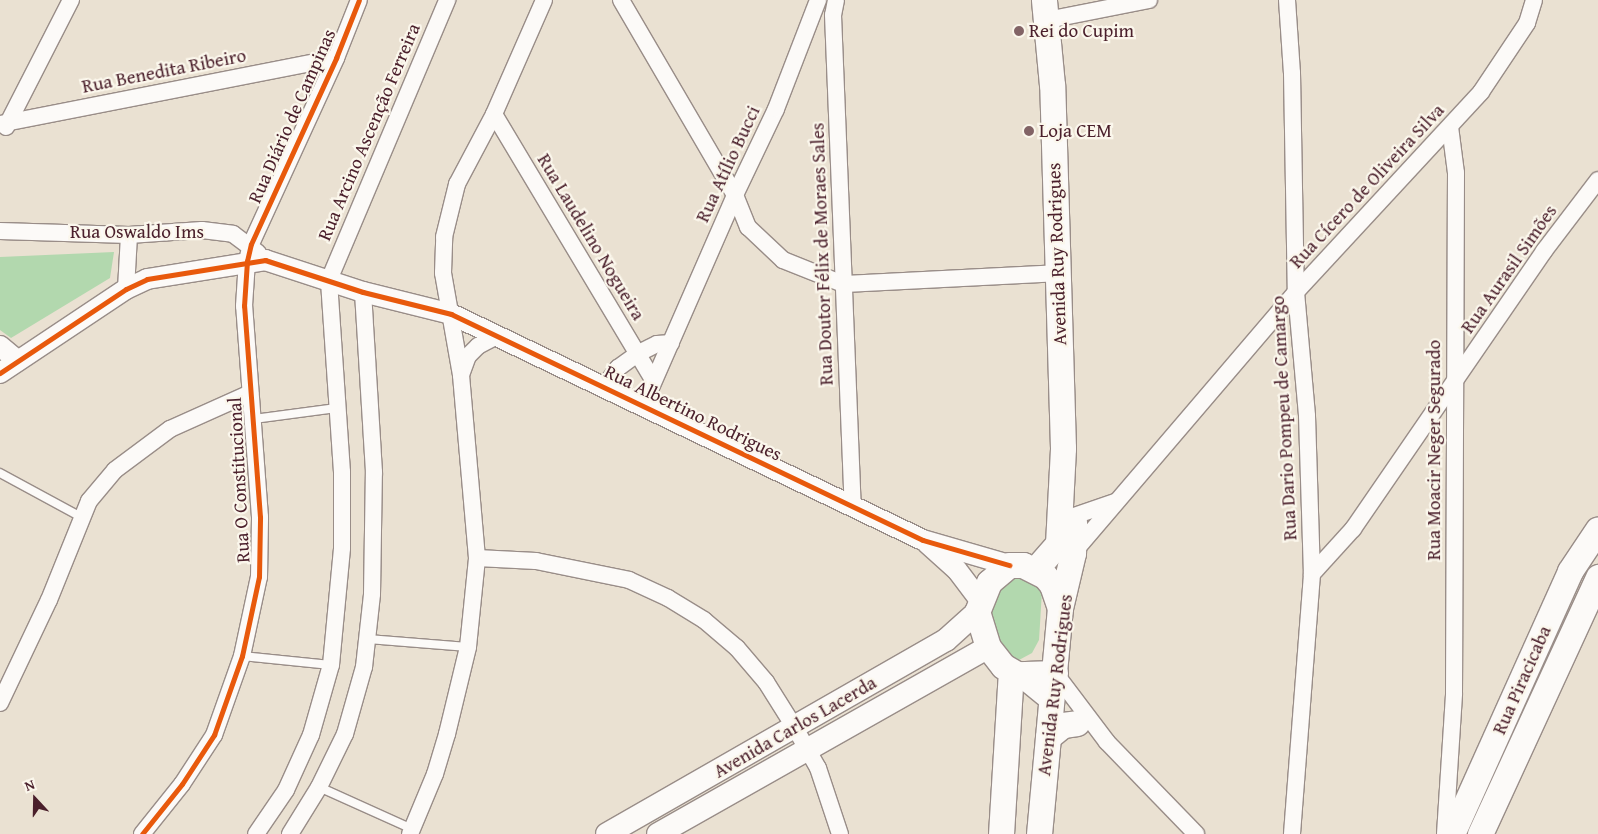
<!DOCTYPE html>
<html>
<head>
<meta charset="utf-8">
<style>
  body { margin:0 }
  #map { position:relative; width:1598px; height:834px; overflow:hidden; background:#eae1d2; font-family:"Gentium Book Plus",serif }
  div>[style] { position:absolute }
  .green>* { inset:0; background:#b2d8ae }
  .roads { filter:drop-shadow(1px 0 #998d88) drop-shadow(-1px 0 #998d88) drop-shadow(0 1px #998d88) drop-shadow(0 -1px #998d88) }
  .service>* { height:8px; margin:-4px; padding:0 4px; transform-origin:4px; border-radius:4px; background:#fcfaf8 }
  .minor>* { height:16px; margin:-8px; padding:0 8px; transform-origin:8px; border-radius:8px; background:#fcfaf8 }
  .tertiary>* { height:20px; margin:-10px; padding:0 10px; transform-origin:10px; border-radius:10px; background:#fcfaf8 }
  .secondary>* { height:22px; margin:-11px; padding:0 11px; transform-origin:11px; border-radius:11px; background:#fcfaf8 }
  .primary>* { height:25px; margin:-12.5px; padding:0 12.5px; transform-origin:12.5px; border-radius:12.5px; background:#fcfaf8 }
  .cycleway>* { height:5px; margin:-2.5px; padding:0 2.5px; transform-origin:2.5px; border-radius:2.5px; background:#e8590c }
  .dots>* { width:14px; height:14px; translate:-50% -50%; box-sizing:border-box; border:2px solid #fbf7ec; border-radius:50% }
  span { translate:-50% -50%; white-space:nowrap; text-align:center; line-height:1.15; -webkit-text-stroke:4.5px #fbf7ec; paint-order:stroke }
  .poi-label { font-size:19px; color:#4a1f2b }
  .left { translate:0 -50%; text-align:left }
  .street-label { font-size:19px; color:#4a1f2b }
  .north { position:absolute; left:10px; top:774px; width:50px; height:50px; -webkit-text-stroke:4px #fbf7ec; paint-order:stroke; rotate:339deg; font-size:14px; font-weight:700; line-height:20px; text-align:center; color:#4a1f2b }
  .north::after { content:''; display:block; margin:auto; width:18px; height:22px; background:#4a1f2b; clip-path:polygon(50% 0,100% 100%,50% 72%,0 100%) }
</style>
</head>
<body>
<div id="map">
  <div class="green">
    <i style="clip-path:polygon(114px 252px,110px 278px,11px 338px,0 330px,0 257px)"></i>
    <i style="clip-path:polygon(1007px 576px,1034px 578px,1042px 591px,1039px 640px,1032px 653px,1019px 660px,1003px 657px,990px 616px,997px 585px)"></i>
  </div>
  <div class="roads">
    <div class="service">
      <i style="left:254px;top:419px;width:83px;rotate:-7.6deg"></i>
      <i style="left:0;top:473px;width:92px;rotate:28.5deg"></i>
      <i style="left:368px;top:639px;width:100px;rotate:4.6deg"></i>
      <i style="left:242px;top:656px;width:89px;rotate:5.8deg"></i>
      <i style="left:319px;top:787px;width:102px;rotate:24.3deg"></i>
    </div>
    <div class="minor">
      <i style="left:621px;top:0;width:226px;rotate:59.7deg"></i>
      <i style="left:735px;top:195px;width:35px;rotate:68deg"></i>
      <i style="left:748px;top:227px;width:48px;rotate:43.3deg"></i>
      <i style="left:783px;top:260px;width:65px;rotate:21.8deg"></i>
      <i style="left:843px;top:284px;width:215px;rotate:-2.9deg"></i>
      <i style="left:836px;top:0;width:15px;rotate:101deg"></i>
      <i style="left:833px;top:15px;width:491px;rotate:87.7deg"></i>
      <i style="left:1287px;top:0;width:73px;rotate:86.1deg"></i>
      <i style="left:1292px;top:73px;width:219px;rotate:89deg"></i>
      <i style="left:1296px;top:292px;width:124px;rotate:84.9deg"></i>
      <i style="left:1307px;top:416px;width:158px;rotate:88.2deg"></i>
      <i style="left:1312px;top:574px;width:261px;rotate:94.4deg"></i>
      <i style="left:1047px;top:20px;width:104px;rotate:-11.1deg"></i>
      <i style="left:494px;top:114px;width:310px;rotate:59.1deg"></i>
      <i style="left:0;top:124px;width:342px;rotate:-11.1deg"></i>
      <i style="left:6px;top:127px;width:143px;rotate:-62.9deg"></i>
      <i style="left:0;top:231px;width:129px;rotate:1.8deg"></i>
      <i style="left:129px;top:235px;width:73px;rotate:-3.9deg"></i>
      <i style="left:202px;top:230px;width:31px;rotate:7deg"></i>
      <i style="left:233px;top:234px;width:31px;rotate:37deg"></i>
      <i style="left:126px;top:289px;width:54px;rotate:-86.8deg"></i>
      <i style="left:461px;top:375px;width:20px;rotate:-70deg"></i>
      <i style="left:468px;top:356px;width:14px;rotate:-45deg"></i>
      <i style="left:478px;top:346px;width:21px;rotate:-28deg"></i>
      <i style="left:604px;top:387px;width:24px;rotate:-54deg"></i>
      <i style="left:618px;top:368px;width:24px;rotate:-36deg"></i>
      <i style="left:637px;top:354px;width:22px;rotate:-27deg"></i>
      <i style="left:657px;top:344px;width:14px;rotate:-4deg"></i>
      <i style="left:643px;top:406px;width:230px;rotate:-66.4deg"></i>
      <i style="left:735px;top:195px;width:95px;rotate:-64.5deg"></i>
      <i style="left:776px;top:109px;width:117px;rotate:-68.9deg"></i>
      <i style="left:1074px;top:516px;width:43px;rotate:-18.9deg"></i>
      <i style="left:1073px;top:553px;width:343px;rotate:-49.5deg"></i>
      <i style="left:1296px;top:292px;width:272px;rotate:-47.2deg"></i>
      <i style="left:1481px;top:92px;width:83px;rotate:-56.3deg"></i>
      <i style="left:1527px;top:23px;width:24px;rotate:-73deg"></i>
      <i style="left:477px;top:558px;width:59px;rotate:2.9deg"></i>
      <i style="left:536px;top:561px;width:95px;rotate:11.5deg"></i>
      <i style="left:629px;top:580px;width:43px;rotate:24.8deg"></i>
      <i style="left:668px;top:598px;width:42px;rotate:31.4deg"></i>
      <i style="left:704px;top:620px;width:43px;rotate:40.3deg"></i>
      <i style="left:737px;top:648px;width:45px;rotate:49.5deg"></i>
      <i style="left:766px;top:682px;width:54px;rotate:57.8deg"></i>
      <i style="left:795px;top:728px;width:46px;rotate:60.1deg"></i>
      <i style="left:818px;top:768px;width:70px;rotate:71.6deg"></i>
      <i style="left:1312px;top:574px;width:61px;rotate:-47.7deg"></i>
      <i style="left:1353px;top:529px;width:337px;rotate:-55.5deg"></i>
      <i style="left:1544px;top:251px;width:89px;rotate:-52.7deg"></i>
      <i style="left:1012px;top:672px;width:55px;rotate:39.1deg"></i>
      <i style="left:1055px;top:673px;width:86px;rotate:53deg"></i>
      <i style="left:1107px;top:742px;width:128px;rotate:45.9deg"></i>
      <i style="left:0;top:703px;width:114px;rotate:-64.6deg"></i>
      <i style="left:49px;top:600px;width:107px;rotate:-68deg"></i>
      <i style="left:89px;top:501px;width:40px;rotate:-50deg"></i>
      <i style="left:115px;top:470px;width:69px;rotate:-36.7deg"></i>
      <i style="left:170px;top:429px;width:88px;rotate:-24.2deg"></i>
      <i style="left:142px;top:834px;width:64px;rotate:-51.3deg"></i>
      <i style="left:182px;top:784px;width:59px;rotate:-56.9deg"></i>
      <i style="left:214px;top:735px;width:84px;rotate:-70.5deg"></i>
      <i style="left:242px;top:656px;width:81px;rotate:-77.9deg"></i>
      <i style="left:259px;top:577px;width:60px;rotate:-89deg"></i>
      <i style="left:260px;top:517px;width:212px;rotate:-94.3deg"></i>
      <i style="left:244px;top:306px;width:45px;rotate:-86.2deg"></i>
      <i style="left:247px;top:261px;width:17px;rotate:-77deg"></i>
      <i style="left:251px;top:244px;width:205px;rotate:-65.4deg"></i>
      <i style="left:336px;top:58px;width:62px;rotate:-68.4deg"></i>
      <i style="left:256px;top:834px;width:53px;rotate:-55.7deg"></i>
      <i style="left:286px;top:790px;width:60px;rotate:-65.6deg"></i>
      <i style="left:311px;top:735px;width:73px;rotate:-74.1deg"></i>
      <i style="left:331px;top:665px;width:118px;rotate:-84.6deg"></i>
      <i style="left:342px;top:548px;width:76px;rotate:-90deg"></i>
      <i style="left:342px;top:472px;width:192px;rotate:-93.9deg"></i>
      <i style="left:329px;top:280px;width:304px;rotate:-67.1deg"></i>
      <i style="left:290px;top:834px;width:55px;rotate:-58.3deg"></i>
      <i style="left:319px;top:787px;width:59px;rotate:-63.9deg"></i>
      <i style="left:345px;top:734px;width:70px;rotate:-74.2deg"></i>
      <i style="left:364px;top:667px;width:73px;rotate:-83.7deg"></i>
      <i style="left:372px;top:594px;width:122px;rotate:-89.1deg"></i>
      <i style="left:374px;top:472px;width:180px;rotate:-93.5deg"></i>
      <i style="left:410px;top:834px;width:65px;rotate:-67.4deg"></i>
      <i style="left:435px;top:774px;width:42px;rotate:-73.3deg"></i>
      <i style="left:447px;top:734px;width:89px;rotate:-76.4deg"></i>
      <i style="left:468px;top:647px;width:89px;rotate:-84.2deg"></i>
      <i style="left:477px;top:558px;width:184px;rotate:-95deg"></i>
      <i style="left:461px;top:375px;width:104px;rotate:-100deg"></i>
      <i style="left:443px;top:273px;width:36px;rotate:-88deg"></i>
      <i style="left:444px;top:237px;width:55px;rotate:-76.2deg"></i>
      <i style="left:457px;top:184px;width:79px;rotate:-62.1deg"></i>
      <i style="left:494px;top:114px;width:124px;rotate:-66.3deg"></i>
      <i style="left:1445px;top:834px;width:141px;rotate:-86.3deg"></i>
      <i style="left:1454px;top:693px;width:520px;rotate:-89.78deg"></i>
      <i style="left:1456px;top:173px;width:46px;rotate:-97.4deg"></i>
    </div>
    <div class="tertiary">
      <i style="left:0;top:346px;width:23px;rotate:40deg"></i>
      <i style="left:0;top:373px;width:151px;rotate:-33.7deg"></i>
      <i style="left:126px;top:289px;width:23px;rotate:-25deg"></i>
      <i style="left:147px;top:279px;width:120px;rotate:-9.1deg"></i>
      <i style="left:265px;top:260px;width:103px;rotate:18.1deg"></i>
      <i style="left:363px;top:292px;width:91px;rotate:14deg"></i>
      <i style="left:451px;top:314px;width:523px;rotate:25.59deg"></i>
      <i style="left:923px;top:540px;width:90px;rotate:16.2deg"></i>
      <i style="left:927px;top:543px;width:40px;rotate:42deg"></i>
      <i style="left:957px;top:570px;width:38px;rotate:53deg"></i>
    </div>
    <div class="secondary">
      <i style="left:607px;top:834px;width:391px;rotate:-29.8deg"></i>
      <i style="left:946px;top:640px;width:42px;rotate:-42.1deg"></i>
      <i style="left:658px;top:834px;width:379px;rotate:-29.5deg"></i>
    </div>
    <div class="primary">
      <i style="left:1035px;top:570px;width:35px;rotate:-49deg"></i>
      <i style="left:1058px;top:544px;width:96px;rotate:-87deg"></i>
      <i style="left:1063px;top:448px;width:363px;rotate:-91.7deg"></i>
      <i style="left:1052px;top:85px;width:85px;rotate:-95.4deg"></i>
      <i style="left:1055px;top:673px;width:38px;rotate:178deg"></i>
      <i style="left:1017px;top:674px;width:16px;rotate:-150deg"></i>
      <i style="left:1003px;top:666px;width:24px;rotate:-128deg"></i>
      <i style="left:988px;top:647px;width:37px;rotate:-107deg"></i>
      <i style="left:977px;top:612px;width:32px;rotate:-68deg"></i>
      <i style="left:989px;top:582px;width:26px;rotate:-40deg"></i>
      <i style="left:1009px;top:565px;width:14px"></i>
      <i style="left:1023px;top:565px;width:25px;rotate:27deg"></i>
      <i style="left:1045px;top:576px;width:11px;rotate:52deg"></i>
      <i style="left:1052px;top:585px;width:24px;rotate:71deg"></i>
      <i style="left:1048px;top:737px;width:19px;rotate:-39deg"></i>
      <i style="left:1063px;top:725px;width:14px;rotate:-8deg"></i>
      <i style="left:1001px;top:834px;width:163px;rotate:-86.5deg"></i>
      <i style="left:1039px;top:834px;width:227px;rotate:-84.7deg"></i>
      <i style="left:1060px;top:608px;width:57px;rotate:-76.7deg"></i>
      <i style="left:1073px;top:553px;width:31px;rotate:-88deg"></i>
      <i style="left:1452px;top:834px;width:288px;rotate:-65.8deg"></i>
      <i style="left:1570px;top:571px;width:50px;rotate:-56.3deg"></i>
      <i style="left:1480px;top:834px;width:283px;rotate:-65.3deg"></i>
    </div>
  </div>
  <div class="cycleway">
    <i style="left:0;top:373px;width:151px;rotate:-33.7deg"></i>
    <i style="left:126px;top:289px;width:23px;rotate:-25deg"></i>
    <i style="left:147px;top:279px;width:120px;rotate:-9.1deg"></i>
    <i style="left:265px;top:260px;width:103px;rotate:18.1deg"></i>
    <i style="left:363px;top:292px;width:91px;rotate:14deg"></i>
    <i style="left:451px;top:314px;width:523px;rotate:25.59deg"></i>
    <i style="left:923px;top:540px;width:90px;rotate:16.2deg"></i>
    <i style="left:142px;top:834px;width:64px;rotate:-51.3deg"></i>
    <i style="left:182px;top:784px;width:59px;rotate:-56.9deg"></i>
    <i style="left:214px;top:735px;width:84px;rotate:-70.5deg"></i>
    <i style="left:242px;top:656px;width:81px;rotate:-77.9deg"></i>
    <i style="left:259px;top:577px;width:60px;rotate:-89deg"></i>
    <i style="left:260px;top:517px;width:212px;rotate:-94.3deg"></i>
    <i style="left:244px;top:306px;width:45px;rotate:-86.2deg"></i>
    <i style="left:247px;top:261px;width:17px;rotate:-77deg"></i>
    <i style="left:251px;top:244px;width:205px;rotate:-65.4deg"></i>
    <i style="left:336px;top:58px;width:62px;rotate:-68.4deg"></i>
  </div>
  <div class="dots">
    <i style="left:1019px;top:31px;background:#826365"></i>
    <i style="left:1029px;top:131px;background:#826365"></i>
  </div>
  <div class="poi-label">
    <span class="left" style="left:1029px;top:31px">Rei do Cupim</span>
    <span class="left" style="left:1039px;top:131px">Loja CEM</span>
  </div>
  <div class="street-label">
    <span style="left:164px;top:71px;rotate:-11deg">Rua Benedita Ribeiro</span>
    <span style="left:292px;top:116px;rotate:-66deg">Rua Diário de Campinas</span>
    <span style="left:369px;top:132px;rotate:-67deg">Rua Arcino Ascenção Ferreira</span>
    <span style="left:728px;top:164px;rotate:-65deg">Rua Atílio Bucci</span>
    <span style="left:1367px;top:186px;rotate:-47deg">Rua Cícero de Oliveira Silva</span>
    <span style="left:137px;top:232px">Rua Oswaldo Ims</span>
    <span style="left:591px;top:237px;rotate:59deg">Rua Laudelino Nogueira</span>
    <span style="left:822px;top:254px;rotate:-92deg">Rua Doutor Félix de Moraes Sales</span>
    <span style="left:1057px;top:254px;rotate:-92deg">Avenida Ruy Rodrigues</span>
    <span style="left:1509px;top:269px;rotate:-55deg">Rua Aurasil Simões</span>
    <span style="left:693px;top:413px;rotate:26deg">Rua Albertino Rodrigues</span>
    <span style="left:1284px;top:418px;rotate:-93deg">Rua Dario Pompeu de Camargo</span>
    <span style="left:1434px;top:450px;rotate:-90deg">Rua Moacir Neger Segurado</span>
    <span style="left:239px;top:480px;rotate:-93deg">Rua O Constitucional</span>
    <span style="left:1522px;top:680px;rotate:-66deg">Rua Piracicaba</span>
    <span style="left:1055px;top:685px;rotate:-83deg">Avenida Ruy Rodrigues</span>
    <span style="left:795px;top:727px;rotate:-30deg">Avenida Carlos Lacerda</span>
  </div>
  <div class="north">N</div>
</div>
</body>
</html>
